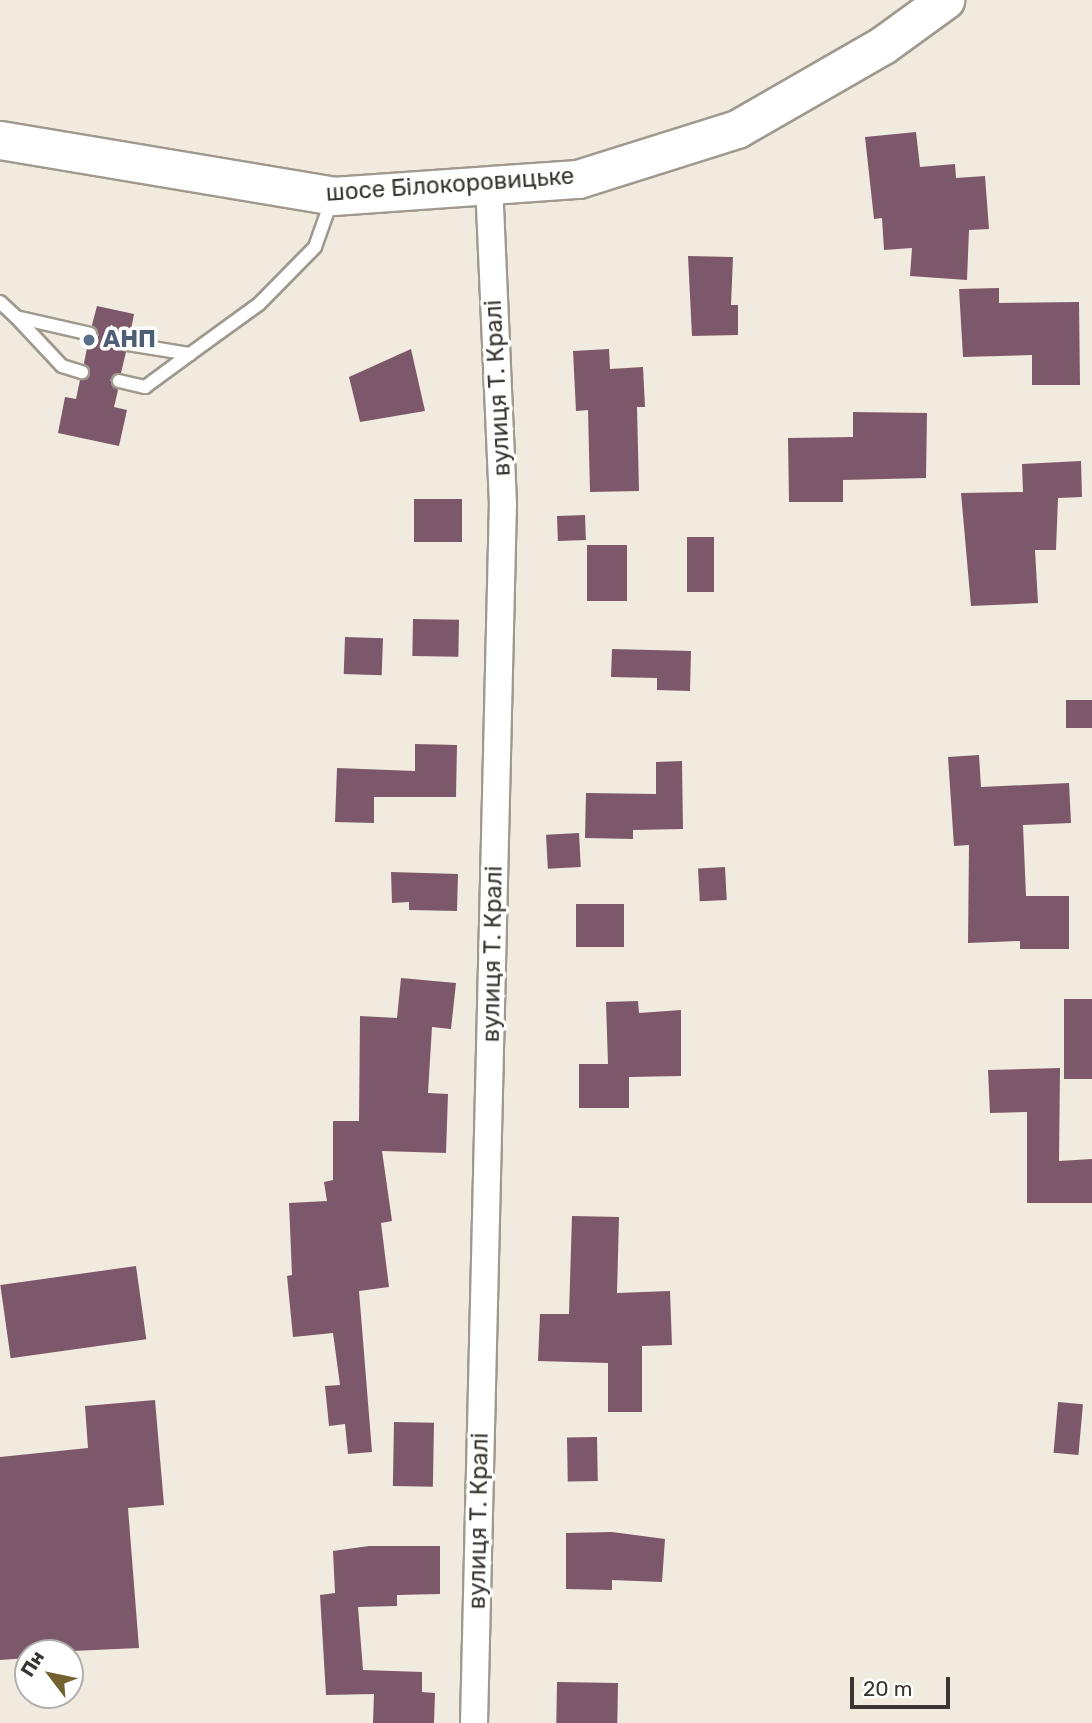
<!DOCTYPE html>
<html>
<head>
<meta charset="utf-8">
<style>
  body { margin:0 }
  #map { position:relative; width:1092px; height:1723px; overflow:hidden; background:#f1eade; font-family:Rubik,sans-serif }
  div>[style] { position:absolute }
  .building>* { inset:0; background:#7d586a; transform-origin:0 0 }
  .roads { filter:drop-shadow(2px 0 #a0998e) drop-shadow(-2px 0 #a0998e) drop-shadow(0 2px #a0998e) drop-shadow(0 -2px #a0998e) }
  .service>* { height:12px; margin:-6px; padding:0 6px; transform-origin:6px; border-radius:6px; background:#fff }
  .minor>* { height:26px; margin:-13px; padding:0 13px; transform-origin:13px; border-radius:13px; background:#fff }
  .secondary>* { height:37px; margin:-18.5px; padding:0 18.5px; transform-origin:18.5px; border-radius:18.5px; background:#fff }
  .dots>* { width:19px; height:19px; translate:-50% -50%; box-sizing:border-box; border:4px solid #fff; border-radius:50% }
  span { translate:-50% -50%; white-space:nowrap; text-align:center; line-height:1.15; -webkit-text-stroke:7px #fff; paint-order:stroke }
  .street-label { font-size:24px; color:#393631 }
  .service-label { font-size:24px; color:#4e5e75; font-weight:700 }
  .left { translate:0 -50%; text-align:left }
  .north { position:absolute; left:14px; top:1639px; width:70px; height:70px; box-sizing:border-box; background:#fff; border:2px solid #b0afad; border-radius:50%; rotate:302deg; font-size:19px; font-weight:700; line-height:28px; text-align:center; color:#393631 }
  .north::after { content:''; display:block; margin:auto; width:24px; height:32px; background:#736230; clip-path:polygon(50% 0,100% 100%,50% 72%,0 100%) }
  .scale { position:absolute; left:850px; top:1677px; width:100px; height:32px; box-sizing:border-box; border:4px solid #393631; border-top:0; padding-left:9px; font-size:21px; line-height:24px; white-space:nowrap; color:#393631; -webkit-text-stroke:5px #fff; paint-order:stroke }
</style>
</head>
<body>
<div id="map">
  <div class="building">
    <i style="clip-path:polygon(916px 132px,920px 167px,955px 164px,956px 178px,985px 176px,989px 229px,969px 230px,967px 280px,910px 276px,912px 248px,884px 250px,882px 218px,874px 219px,865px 137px)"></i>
    <i style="clip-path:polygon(688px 256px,733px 257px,731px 305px,738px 305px,738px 335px,692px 336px)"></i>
    <i style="clip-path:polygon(999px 288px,999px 303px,1079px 302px,1080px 385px,1032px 385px,1032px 355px,963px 357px,959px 289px)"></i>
    <i style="clip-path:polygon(97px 306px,134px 314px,130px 335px,120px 342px,126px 352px,121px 373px,110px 380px,118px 390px,114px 407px,127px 410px,119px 446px,58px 433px,65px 397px,76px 399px,80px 380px,90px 375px,84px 363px,88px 343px,99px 335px,92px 325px)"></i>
    <i style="clip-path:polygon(411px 349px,425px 411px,360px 422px,349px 377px)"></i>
    <i style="clip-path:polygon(609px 349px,610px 369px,643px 367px,645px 407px,637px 407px,639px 491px,590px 492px,588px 410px,576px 411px,573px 351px)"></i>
    <i style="clip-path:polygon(853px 412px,927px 413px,926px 478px,843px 480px,843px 502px,789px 502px,788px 438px,853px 437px)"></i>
    <i style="clip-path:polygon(1081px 461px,1082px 497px,1058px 498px,1056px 550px,1035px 550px,1038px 603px,971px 606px,961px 493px,1023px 492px,1022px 464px)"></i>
    <i style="left:414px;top:499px;width:48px;height:43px"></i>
    <i style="left:585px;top:515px;width:25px;height:28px;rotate:88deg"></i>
    <i style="left:687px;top:537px;width:27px;height:55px"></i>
    <i style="left:587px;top:545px;width:40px;height:56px"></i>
    <i style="left:413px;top:619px;width:46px;height:37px;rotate:1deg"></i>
    <i style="left:345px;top:637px;width:38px;height:37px;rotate:2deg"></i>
    <i style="clip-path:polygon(612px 649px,691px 651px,690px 691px,657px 690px,657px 678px,611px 677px)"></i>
    <i style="left:1066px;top:700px;width:26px;height:28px"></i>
    <i style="clip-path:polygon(415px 744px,457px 745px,456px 797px,374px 797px,374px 823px,335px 822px,337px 768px,415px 771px)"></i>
    <i style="clip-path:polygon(979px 755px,981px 787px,1069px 783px,1071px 823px,1023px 825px,1026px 896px,1069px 896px,1069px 949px,1020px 949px,1020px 941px,968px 943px,969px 845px,954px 846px,948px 757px)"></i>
    <i style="clip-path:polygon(682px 761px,683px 829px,633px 830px,633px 839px,585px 838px,586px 793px,656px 794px,656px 762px)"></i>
    <i style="left:579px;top:833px;width:34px;height:33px;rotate:87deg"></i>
    <i style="left:725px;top:867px;width:33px;height:27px;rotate:87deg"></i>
    <i style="clip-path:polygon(391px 872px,458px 874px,457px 911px,409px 910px,409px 902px,392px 903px)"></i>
    <i style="left:576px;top:904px;width:48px;height:43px"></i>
    <i style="clip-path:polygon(401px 978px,456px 983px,451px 1029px,432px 1027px,428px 1093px,448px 1094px,446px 1153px,382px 1151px,392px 1221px,381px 1223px,389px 1287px,359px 1291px,372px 1452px,348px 1454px,345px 1424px,329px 1426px,325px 1386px,340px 1385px,333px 1333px,293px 1337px,287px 1276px,292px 1275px,289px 1203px,327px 1201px,324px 1182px,333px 1180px,333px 1121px,359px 1121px,360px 1016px,397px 1018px)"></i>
    <i style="left:1064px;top:999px;width:28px;height:80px"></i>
    <i style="clip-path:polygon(638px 1001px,639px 1013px,681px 1010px,681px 1076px,629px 1077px,629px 1108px,579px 1108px,579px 1064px,608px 1064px,606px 1002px)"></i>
    <i style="clip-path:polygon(1060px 1068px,1059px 1161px,1092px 1159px,1092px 1203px,1027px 1203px,1027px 1112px,990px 1113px,988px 1070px)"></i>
    <i style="clip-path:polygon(572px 1216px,619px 1217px,617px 1293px,670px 1291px,672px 1345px,642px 1346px,642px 1412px,608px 1412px,608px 1363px,538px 1361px,540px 1314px,569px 1314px)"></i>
    <i style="left:136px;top:1266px;width:74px;height:137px;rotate:82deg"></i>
    <i style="clip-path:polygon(155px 1400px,164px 1505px,128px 1508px,139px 1648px,28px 1653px,28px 1658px,0 1660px,0 1457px,88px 1448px,85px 1406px)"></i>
    <i style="left:1058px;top:1402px;width:25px;height:51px;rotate:5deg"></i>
    <i style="left:394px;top:1422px;width:40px;height:64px;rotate:1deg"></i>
    <i style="left:597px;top:1437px;width:44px;height:30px;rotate:89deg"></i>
    <i style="clip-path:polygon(612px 1532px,665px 1539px,662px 1582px,612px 1580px,612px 1590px,566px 1589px,566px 1533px)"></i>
    <i style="clip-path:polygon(369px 1546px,440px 1546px,440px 1594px,397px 1595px,397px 1606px,358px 1607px,363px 1670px,422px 1672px,422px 1692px,435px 1693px,434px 1723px,373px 1723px,374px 1694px,326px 1695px,320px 1595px,335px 1593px,333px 1551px)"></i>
    <i style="left:557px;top:1682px;width:61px;height:41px;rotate:1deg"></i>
  </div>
  <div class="roads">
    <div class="service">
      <i style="left:0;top:302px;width:22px;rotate:43deg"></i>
      <i style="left:16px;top:317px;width:76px;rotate:12.9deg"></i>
      <i style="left:16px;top:317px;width:67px;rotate:46.8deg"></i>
      <i style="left:62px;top:366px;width:21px;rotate:17deg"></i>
      <i style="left:128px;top:344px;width:63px;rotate:9.2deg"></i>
      <i style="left:190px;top:354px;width:85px;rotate:-35.9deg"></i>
      <i style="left:259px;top:304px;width:80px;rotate:-45.5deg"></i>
      <i style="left:315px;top:247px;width:51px;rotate:-70.5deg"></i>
      <i style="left:119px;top:381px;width:27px;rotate:13deg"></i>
      <i style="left:145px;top:387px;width:56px;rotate:-36.3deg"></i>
    </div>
    <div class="minor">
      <i style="left:474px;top:1723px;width:1219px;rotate:-88.64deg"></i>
      <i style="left:503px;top:504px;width:318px;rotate:-92.5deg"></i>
    </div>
    <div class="secondary">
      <i style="left:0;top:140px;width:338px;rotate:9.5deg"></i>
      <i style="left:333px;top:196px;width:246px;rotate:-4deg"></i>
      <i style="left:578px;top:179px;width:167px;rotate:-17.5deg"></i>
      <i style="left:737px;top:129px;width:168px;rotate:-29.9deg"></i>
      <i style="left:883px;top:45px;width:77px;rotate:-36deg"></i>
    </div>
  </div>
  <div class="dots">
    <i style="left:89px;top:340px;background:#5c6f8a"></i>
  </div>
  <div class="street-label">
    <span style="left:450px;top:185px;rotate:-4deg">шосе Білокоровицьке</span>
    <span style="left:498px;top:388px;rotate:-93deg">вулиця Т. Кралі</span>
    <span style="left:493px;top:954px;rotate:-89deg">вулиця Т. Кралі</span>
    <span style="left:479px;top:1521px;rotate:-89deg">вулиця Т. Кралі</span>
  </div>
  <div class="service-label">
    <span class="left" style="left:103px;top:340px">АНП</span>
  </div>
  <div class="north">Пн</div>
  <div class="scale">20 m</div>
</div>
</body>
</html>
